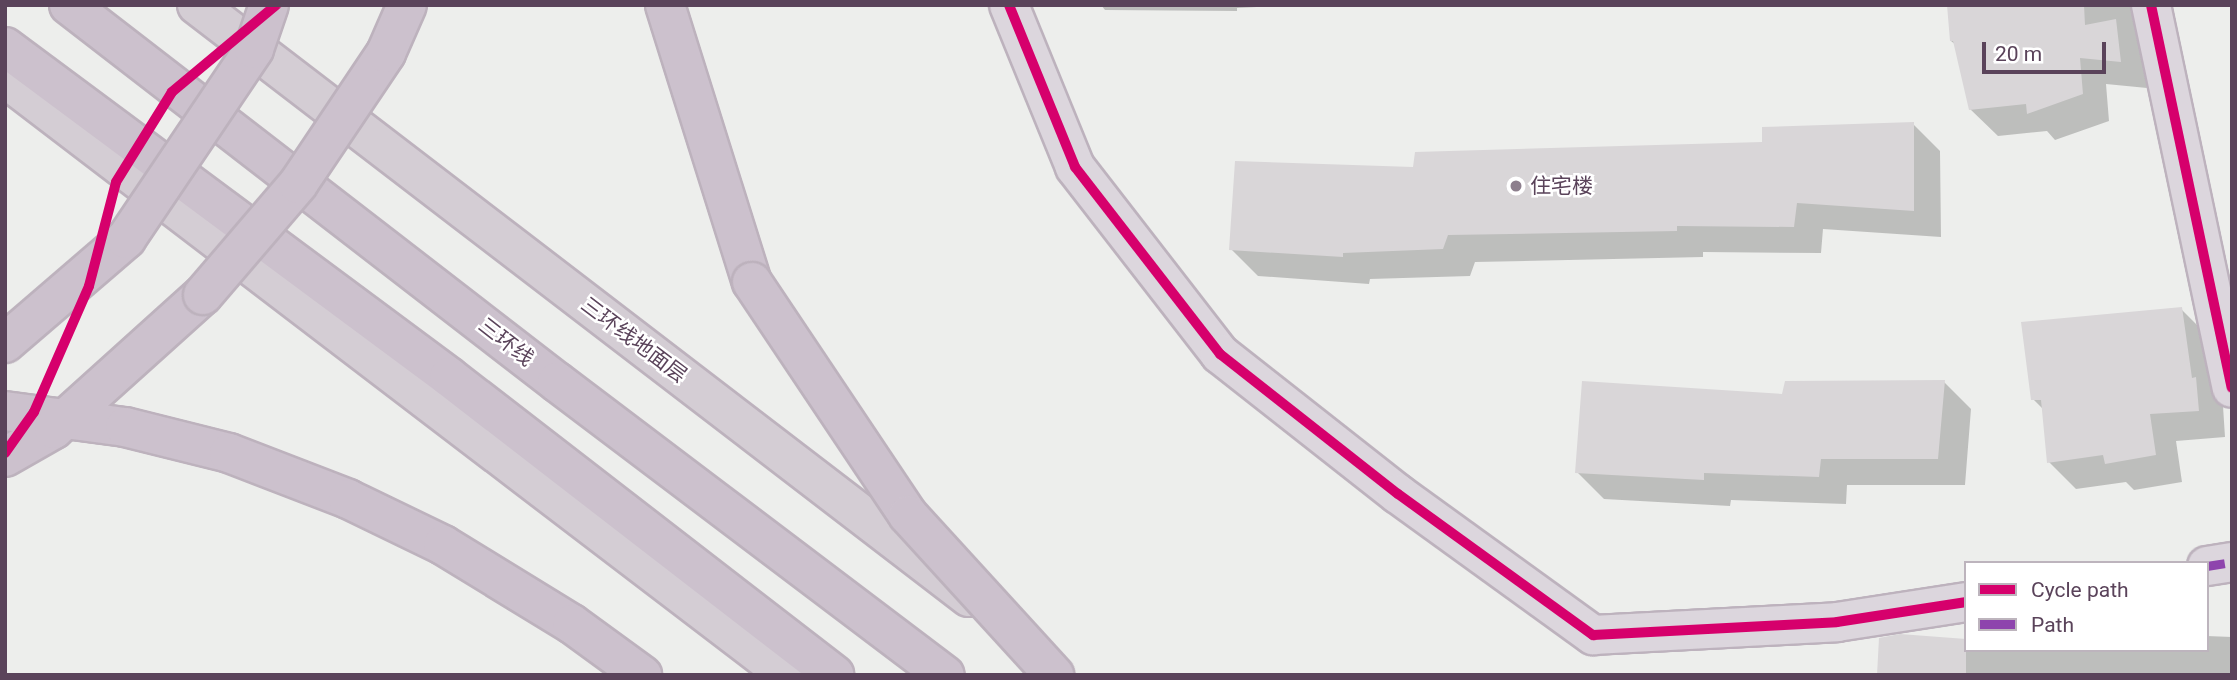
<!DOCTYPE html>
<html>
<head>
<meta charset="utf-8">
<style>
  body { margin:0 }
  #map { position:relative; width:2237px; height:680px; overflow:hidden; background:#edeeec; font-family:Roboto,"Noto Sans SC",sans-serif }
  div>[style] { position:absolute }
  .shadow>* { inset:0; background:#0003 }
  .building>* { inset:0; background:#d9d6d8 }
  .roads { filter:drop-shadow(2px 0 #bdb2bd) drop-shadow(-2px 0 #bdb2bd) drop-shadow(0 2px #bdb2bd) drop-shadow(0 -2px #bdb2bd) }
  .street>* { height:38px; margin:-19px; padding:0 19px; transform-origin:19px; border-radius:19px; background:#dcd6dd }
  .primary>* { height:38px; margin:-19px; padding:0 19px; transform-origin:19px; border-radius:19px; background:#d4cdd4 }
  .highway>* { height:38px; margin:-19px; padding:0 19px; transform-origin:19px; border-radius:19px; background:#ccc1cd }
  .bridges { filter:drop-shadow(2px 0 #bdb2bd) drop-shadow(-2px 0 #bdb2bd) drop-shadow(0 2px #bdb2bd) drop-shadow(0 -2px #bdb2bd) }
  .highway-bridge>* { height:38px; margin:-19px; padding:0 19px; transform-origin:19px; border-radius:19px; background:#ccc1cd }
  .quiet>* { height:9px; margin-top:-4.5px; transform-origin:0; background:repeating-linear-gradient(90deg,#8e44ad 0 18px,transparent 0 27px) }
  .cycleway>* { height:10px; margin:-5px; padding:0 5px; transform-origin:5px; border-radius:5px; background:#d6006c }
  .dots>* { width:19px; height:19px; translate:-50% -50%; box-sizing:border-box; border:4px solid #fff; border-radius:50% }
  span { translate:-50% -50%; white-space:nowrap; text-align:center; line-height:1.15; -webkit-text-stroke:5px #fff; paint-order:stroke }
  .poi-label { font-size:21px; color:#5a435a }
  .left { translate:0 -50%; text-align:left }
  .street-label { font-size:21px; color:#5a435a }
  .frame { position:absolute; inset:0; border:7px solid #5a435a; pointer-events:none }
  .legend { position:absolute; left:1964px; top:561px; width:245px; height:91px; box-sizing:border-box; background:#fff; border:2px solid #bdb4bd; margin:0; padding:9px 12px; list-style:none; font-size:21px; color:#5a435a }
  .legend li { display:flex; align-items:center; gap:14px; height:35px }
  .legend b { width:35px; border:2px solid #bdb4bd }
  .scale { position:absolute; left:1982px; top:42px; width:124px; height:32px; box-sizing:border-box; border:4px solid #5a435a; border-top:0; padding-left:9px; font-size:21px; line-height:24px; white-space:nowrap; color:#5a435a; -webkit-text-stroke:5px #fff; paint-order:stroke }
</style>
</head>
<body>
<div id="map">
  <div class="shadow">
    <i style="clip-path:polygon(1101px 5px,1298px 5px,1237px 8px,1237px 11px,1105px 10px)"></i>
    <i style="clip-path:polygon(1949px 5px,2132px 5px,2147px 88px,2106px 84px,2109px 121px,2055px 140px,2047px 131px,1998px 136px,1970px 109px,1956px 45px,1951px 41px)"></i>
    <i style="clip-path:polygon(1913px 124px,1940px 151px,1941px 237px,1823px 229px,1821px 253px,1703px 252px,1703px 257px,1475px 262px,1470px 276px,1370px 279px,1369px 284px,1258px 276px,1231px 249px,1415px 169px,1763px 143px)"></i>
    <i style="clip-path:polygon(2181px 309px,2208px 336px,2217px 401px,2223px 406px,2225px 437px,2176px 441px,2182px 482px,2134px 490px,2126px 482px,2076px 489px,2049px 462px,2044px 410px,2033px 399px)"></i>
    <i style="clip-path:polygon(1944px 382px,1971px 409px,1965px 485px,1847px 485px,1846px 504px,1731px 500px,1730px 506px,1604px 499px,1577px 472px,1784px 396px)"></i>
    <i style="clip-path:polygon(2207px 636px,2232px 637px,2232px 675px,1878px 675px,1966px 650px,2207px 650px)"></i>
  </div>
  <div class="building">
    <i style="clip-path:polygon(1947px 5px,2084px 5px,2085px 25px,2116px 19px,2121px 62px,2080px 58px,2083px 94px,2027px 114px,2026px 104px,1969px 110px,1953px 41px,1950px 41px)"></i>
    <i style="clip-path:polygon(1914px 122px,1914px 211px,1797px 203px,1794px 227px,1677px 226px,1677px 231px,1448px 235px,1443px 249px,1343px 253px,1343px 257px,1229px 250px,1235px 161px,1413px 167px,1415px 152px,1762px 142px,1762px 127px)"></i>
    <i style="clip-path:polygon(2182px 307px,2192px 378px,2196px 377px,2199px 411px,2150px 414px,2156px 455px,2105px 464px,2103px 455px,2047px 463px,2041px 400px,2031px 400px,2021px 322px)"></i>
    <i style="clip-path:polygon(1945px 380px,1938px 459px,1821px 459px,1819px 477px,1704px 473px,1704px 480px,1575px 473px,1582px 381px,1782px 394px,1785px 381px)"></i>
    <i style="clip-path:polygon(1900px 634px,1966px 639px,1966px 675px,1877px 675px,1879px 638px)"></i>
  </div>
  <div class="roads">
    <div class="street">
      <i style="left:1009px;top:5px;width:175px;rotate:67.8deg"></i>
      <i style="left:1075px;top:167px;width:237px;rotate:52.2deg"></i>
      <i style="left:1220px;top:354px;width:226px;rotate:38.2deg"></i>
      <i style="left:1398px;top:494px;width:241px;rotate:35.9deg"></i>
      <i style="left:1593px;top:635px;width:244px;rotate:-3deg"></i>
      <i style="left:1837px;top:622px;width:131px;rotate:-8.8deg"></i>
      <i style="left:2151px;top:5px;width:391px;rotate:78.1deg"></i>
      <i style="left:2207px;top:566px;width:25px;rotate:-9deg"></i>
    </div>
    <div class="primary">
      <i style="left:197px;top:5px;width:973px;rotate:37.48deg"></i>
      <i style="left:5px;top:78px;width:984px;rotate:37.36deg"></i>
    </div>
    <div class="highway">
      <i style="left:69px;top:5px;width:617px;rotate:37.69deg"></i>
      <i style="left:557px;top:382px;width:486px;rotate:37.1deg"></i>
      <i style="left:665px;top:5px;width:290px;rotate:72.6deg"></i>
      <i style="left:5px;top:47px;width:553px;rotate:36.62deg"></i>
      <i style="left:449px;top:377px;width:487px;rotate:37.7deg"></i>
      <i style="left:5px;top:411px;width:121px;rotate:7.6deg"></i>
      <i style="left:125px;top:427px;width:107px;rotate:14deg"></i>
      <i style="left:229px;top:453px;width:128px;rotate:21.1deg"></i>
      <i style="left:348px;top:499px;width:106px;rotate:25.8deg"></i>
      <i style="left:443px;top:545px;width:151px;rotate:31.5deg"></i>
      <i style="left:572px;top:624px;width:87px;rotate:36.1deg"></i>
      <i style="left:5px;top:457px;width:56px;rotate:-29.7deg"></i>
      <i style="left:54px;top:429px;width:200px;rotate:-42deg"></i>
    </div>
  </div>
  <div class="bridges">
    <div class="highway-bridge">
      <i style="left:752px;top:282px;width:280px;rotate:56.2deg"></i>
      <i style="left:908px;top:515px;width:217px;rotate:47.6deg"></i>
      <i style="left:203px;top:295px;width:146px;rotate:-49.4deg"></i>
      <i style="left:298px;top:184px;width:158px;rotate:-56.1deg"></i>
      <i style="left:386px;top:53px;width:52px;rotate:-66.4deg"></i>
      <i style="left:5px;top:343px;width:160px;rotate:-40.7deg"></i>
      <i style="left:126px;top:239px;width:229px;rotate:-56deg"></i>
      <i style="left:254px;top:49px;width:46px;rotate:-71.2deg"></i>
    </div>
  </div>
  <div class="quiet">
    <i style="left:2207px;top:566px;width:25px;rotate:-9deg"></i>
  </div>
  <div class="cycleway">
    <i style="left:1009px;top:5px;width:175px;rotate:67.8deg"></i>
    <i style="left:1075px;top:167px;width:237px;rotate:52.2deg"></i>
    <i style="left:1220px;top:354px;width:226px;rotate:38.2deg"></i>
    <i style="left:1398px;top:494px;width:241px;rotate:35.9deg"></i>
    <i style="left:1593px;top:635px;width:244px;rotate:-3deg"></i>
    <i style="left:1837px;top:622px;width:131px;rotate:-8.8deg"></i>
    <i style="left:2151px;top:5px;width:391px;rotate:78.1deg"></i>
    <i style="left:5px;top:453px;width:50px;rotate:-54.7deg"></i>
    <i style="left:34px;top:412px;width:137px;rotate:-66.4deg"></i>
    <i style="left:89px;top:286px;width:107px;rotate:-75.4deg"></i>
    <i style="left:116px;top:182px;width:106px;rotate:-58.1deg"></i>
    <i style="left:172px;top:92px;width:136px;rotate:-39.9deg"></i>
  </div>
  <div class="dots">
    <i style="left:1516px;top:186px;background:#8d7f8d"></i>
  </div>
  <div class="poi-label">
    <span class="left" style="left:1530px;top:186px">住宅楼</span>
  </div>
  <div class="street-label">
    <span style="left:634px;top:340px;rotate:37deg">三环线地面层</span>
    <span style="left:506px;top:342px;rotate:38deg">三环线</span>
  </div>
  <div class="frame"></div>
  <ul class="legend">
  <li><b style="height:9px;background:#d6006c"></b>Cycle path</li>
  <li><b style="height:9px;background:#8e44ad"></b>Path</li>
  </ul>
  <div class="scale">20 m</div>
</div>
</body>
</html>
